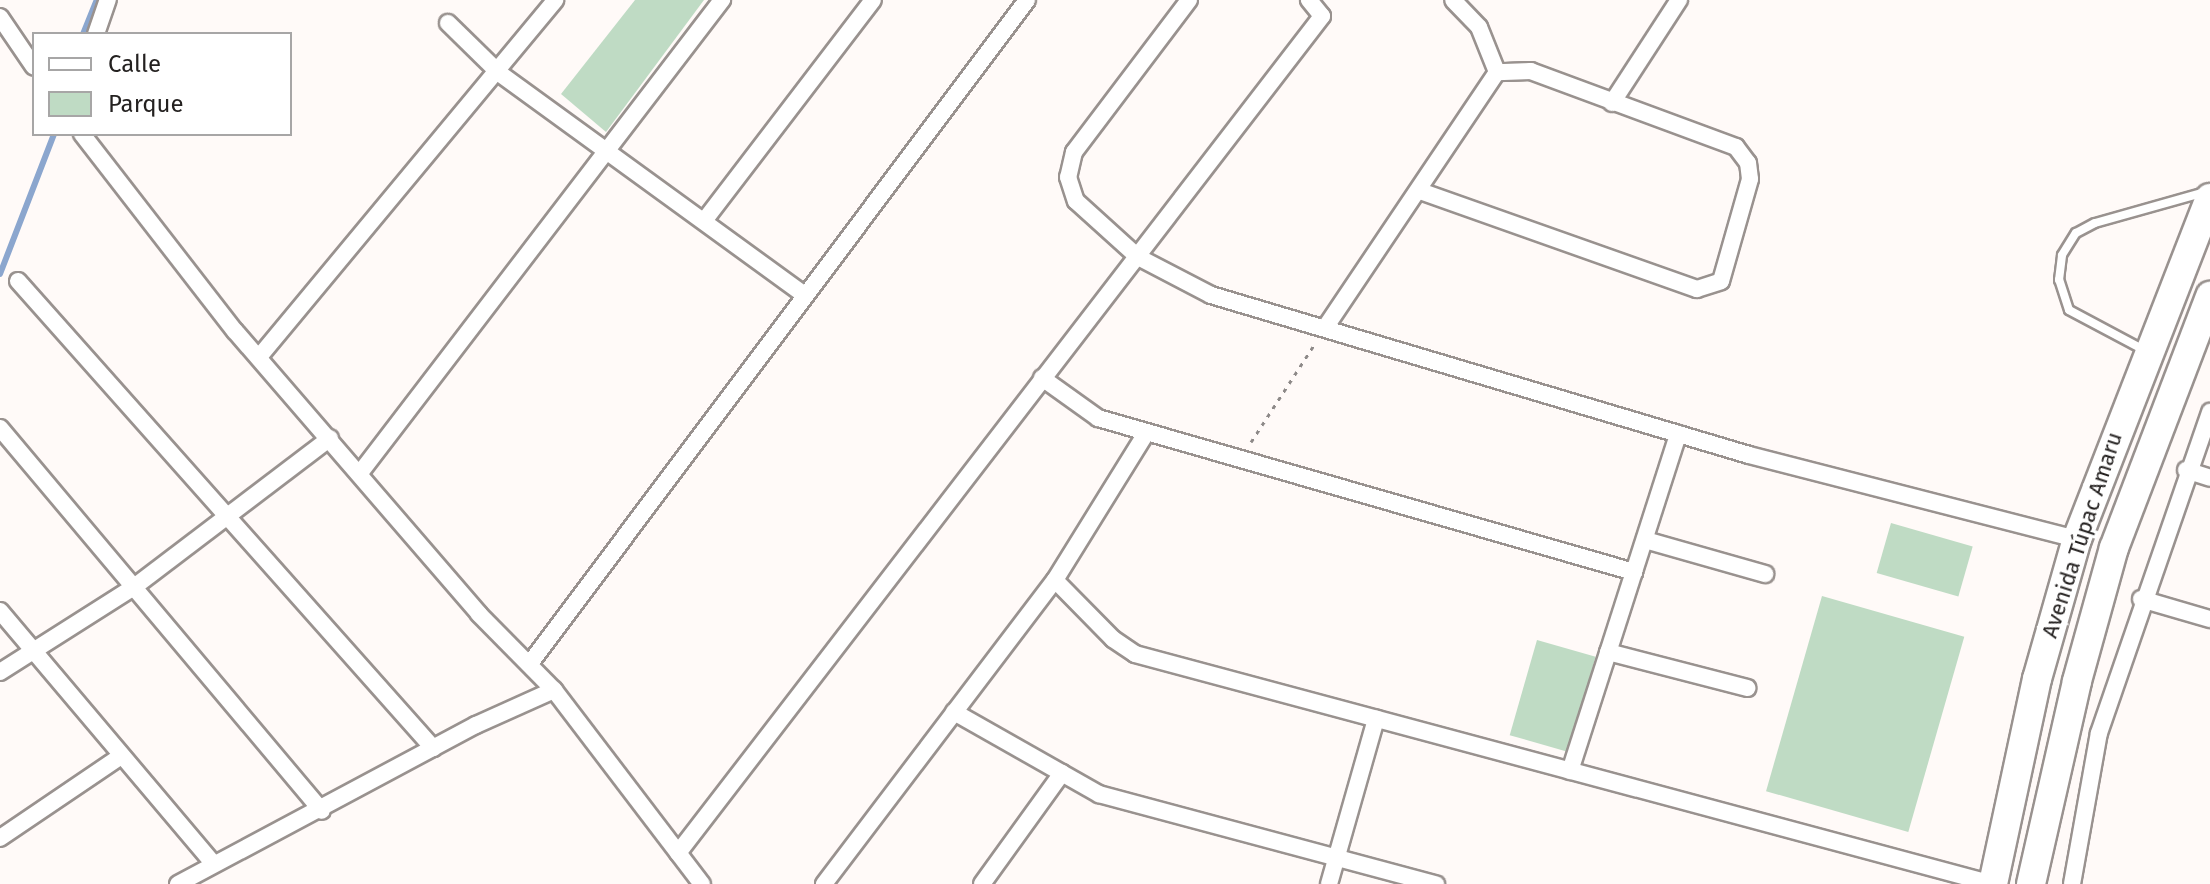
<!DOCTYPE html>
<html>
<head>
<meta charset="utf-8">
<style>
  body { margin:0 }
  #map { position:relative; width:2210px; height:884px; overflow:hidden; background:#fffaf8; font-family:"Fira Sans",sans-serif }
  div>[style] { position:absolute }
  .green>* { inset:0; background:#bfdbc4; transform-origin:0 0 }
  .stream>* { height:6px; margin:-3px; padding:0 3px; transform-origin:3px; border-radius:3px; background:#8ba6ce }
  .path>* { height:3px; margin-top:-1.5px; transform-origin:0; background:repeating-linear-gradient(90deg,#8d8988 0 4px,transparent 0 10px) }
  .roads { filter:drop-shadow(2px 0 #99928f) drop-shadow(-2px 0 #99928f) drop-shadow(0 2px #99928f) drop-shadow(0 -2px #99928f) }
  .lane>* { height:8px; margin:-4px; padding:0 4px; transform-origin:4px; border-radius:4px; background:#fff }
  .street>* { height:16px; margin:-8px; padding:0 8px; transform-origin:8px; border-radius:8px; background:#fff }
  .highway>* { height:28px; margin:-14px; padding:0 14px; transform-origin:14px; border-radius:14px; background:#fff }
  span { translate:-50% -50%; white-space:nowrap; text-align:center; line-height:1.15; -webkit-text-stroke:6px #fff; paint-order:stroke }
  .street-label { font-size:22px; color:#242120 }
  .legend { position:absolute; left:32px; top:32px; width:260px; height:104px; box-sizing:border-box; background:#fff; border:2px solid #a7a6a6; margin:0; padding:10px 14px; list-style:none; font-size:24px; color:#242120 }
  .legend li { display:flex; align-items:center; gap:16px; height:40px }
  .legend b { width:40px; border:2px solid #a7a6a6 }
</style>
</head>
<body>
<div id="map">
  <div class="green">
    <i style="clip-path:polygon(635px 0,704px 0,606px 132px,561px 94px)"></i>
    <i style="left:1891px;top:523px;width:85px;height:52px;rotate:16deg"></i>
    <i style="left:1822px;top:596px;width:148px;height:203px;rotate:16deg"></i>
    <i style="left:1537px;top:640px;width:61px;height:99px;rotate:16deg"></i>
  </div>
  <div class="stream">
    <i style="left:83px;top:34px;width:37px;rotate:-68deg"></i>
    <i style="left:0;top:274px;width:150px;rotate:-68.9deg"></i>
  </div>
  <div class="path">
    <i style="left:1251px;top:442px;width:116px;rotate:-57deg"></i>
  </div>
  <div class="roads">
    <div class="lane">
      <i style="left:2146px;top:351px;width:87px;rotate:-152deg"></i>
      <i style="left:2069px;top:310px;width:32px;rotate:-108deg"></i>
      <i style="left:2059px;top:280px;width:25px;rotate:-83deg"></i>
      <i style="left:2062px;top:255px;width:26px;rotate:-58deg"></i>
      <i style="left:2076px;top:233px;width:21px;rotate:-28deg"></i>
      <i style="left:2095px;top:223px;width:114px;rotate:-15.7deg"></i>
    </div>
    <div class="street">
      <i style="left:1189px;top:0;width:191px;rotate:127.1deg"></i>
      <i style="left:1074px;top:152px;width:26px;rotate:103deg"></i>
      <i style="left:1068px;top:177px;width:25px;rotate:72deg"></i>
      <i style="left:1076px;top:201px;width:84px;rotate:42.1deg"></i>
      <i style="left:1138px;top:257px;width:82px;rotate:27.5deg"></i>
      <i style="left:1211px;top:295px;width:561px;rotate:16.56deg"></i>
      <i style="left:1749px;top:455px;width:339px;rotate:14.4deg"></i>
      <i style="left:0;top:17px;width:60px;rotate:55.8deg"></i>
      <i style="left:448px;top:23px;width:71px;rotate:44.4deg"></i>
      <i style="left:499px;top:73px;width:376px;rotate:36deg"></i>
      <i style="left:96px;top:34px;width:36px;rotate:-71deg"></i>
      <i style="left:1612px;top:103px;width:123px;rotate:-57deg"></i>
      <i style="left:82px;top:134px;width:249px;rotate:52.2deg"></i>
      <i style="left:235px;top:331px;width:374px;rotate:49.2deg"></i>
      <i style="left:479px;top:614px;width:107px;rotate:45.4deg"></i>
      <i style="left:554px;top:690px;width:244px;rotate:52.7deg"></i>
      <i style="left:1420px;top:191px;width:294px;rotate:19.5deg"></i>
      <i style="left:1697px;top:289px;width:25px;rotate:-18deg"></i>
      <i style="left:1721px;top:281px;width:106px;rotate:-74.1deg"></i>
      <i style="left:1750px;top:179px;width:16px;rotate:-97deg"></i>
      <i style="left:1748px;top:163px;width:20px;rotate:-127deg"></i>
      <i style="left:1736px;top:147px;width:219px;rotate:-159.7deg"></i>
      <i style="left:1531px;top:71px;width:34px;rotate:178deg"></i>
      <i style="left:704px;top:221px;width:278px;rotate:-52.6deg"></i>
      <i style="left:18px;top:281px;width:625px;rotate:48.37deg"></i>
      <i style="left:1325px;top:328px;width:308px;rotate:-56.1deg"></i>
      <i style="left:1497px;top:72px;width:48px;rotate:-111.8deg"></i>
      <i style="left:1479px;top:27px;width:37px;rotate:-134deg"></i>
      <i style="left:259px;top:357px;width:464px;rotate:-50.3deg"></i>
      <i style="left:1042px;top:378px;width:69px;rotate:35.5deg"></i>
      <i style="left:1098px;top:418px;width:558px;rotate:16.03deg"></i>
      <i style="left:0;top:428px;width:500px;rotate:49.95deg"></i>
      <i style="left:2186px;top:470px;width:25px;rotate:18deg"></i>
      <i style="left:360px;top:473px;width:596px;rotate:-52.57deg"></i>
      <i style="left:1645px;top:540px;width:125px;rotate:15.8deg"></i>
      <i style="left:1055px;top:580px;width:83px;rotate:45.5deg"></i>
      <i style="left:1113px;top:639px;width:27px;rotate:34deg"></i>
      <i style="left:1135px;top:654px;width:888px;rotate:15.01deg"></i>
      <i style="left:2141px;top:599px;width:72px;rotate:16.2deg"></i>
      <i style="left:0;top:611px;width:330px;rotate:49.8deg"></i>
      <i style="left:1608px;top:652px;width:144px;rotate:14.5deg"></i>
      <i style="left:531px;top:662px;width:827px;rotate:-53.16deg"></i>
      <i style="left:0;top:672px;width:159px;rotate:-32.4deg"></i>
      <i style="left:134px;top:587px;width:246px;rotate:-37.2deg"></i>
      <i style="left:954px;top:712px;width:167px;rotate:29.5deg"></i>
      <i style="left:1099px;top:794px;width:349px;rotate:15deg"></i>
      <i style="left:1570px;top:771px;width:354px;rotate:-72.2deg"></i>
      <i style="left:0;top:838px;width:146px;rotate:-34.1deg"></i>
      <i style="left:678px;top:853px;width:1056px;rotate:-52.42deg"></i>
      <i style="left:1322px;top:16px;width:21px;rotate:-129deg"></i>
      <i style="left:178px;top:884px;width:338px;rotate:-28.1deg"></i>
      <i style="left:476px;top:725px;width:85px;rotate:-24.2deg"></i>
      <i style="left:824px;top:884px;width:382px;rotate:-52.8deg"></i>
      <i style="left:1055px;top:580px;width:173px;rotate:-58.2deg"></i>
      <i style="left:982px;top:884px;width:137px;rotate:-54.2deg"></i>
      <i style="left:1329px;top:884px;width:172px;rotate:-74.1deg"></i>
      <i style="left:2072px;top:884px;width:153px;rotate:-79.9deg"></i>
      <i style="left:2099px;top:733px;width:340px;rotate:-70.9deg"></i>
    </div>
    <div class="highway">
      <i style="left:1993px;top:884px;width:210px;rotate:-77.9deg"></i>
      <i style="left:2037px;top:679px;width:146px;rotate:-74.1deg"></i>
      <i style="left:2077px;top:539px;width:366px;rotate:-68.7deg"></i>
      <i style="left:2031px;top:884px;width:208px;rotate:-77.2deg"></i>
      <i style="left:2077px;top:681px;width:138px;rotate:-74.5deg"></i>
      <i style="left:2114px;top:548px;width:270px;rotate:-69.1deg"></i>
    </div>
  </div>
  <div class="street-label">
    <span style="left:2082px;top:535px;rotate:-72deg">Avenida Túpac Amaru</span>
  </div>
  <ul class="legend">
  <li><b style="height:10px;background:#fff"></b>Calle</li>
  <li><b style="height:22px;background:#bfdbc4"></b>Parque</li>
  </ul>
</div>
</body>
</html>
